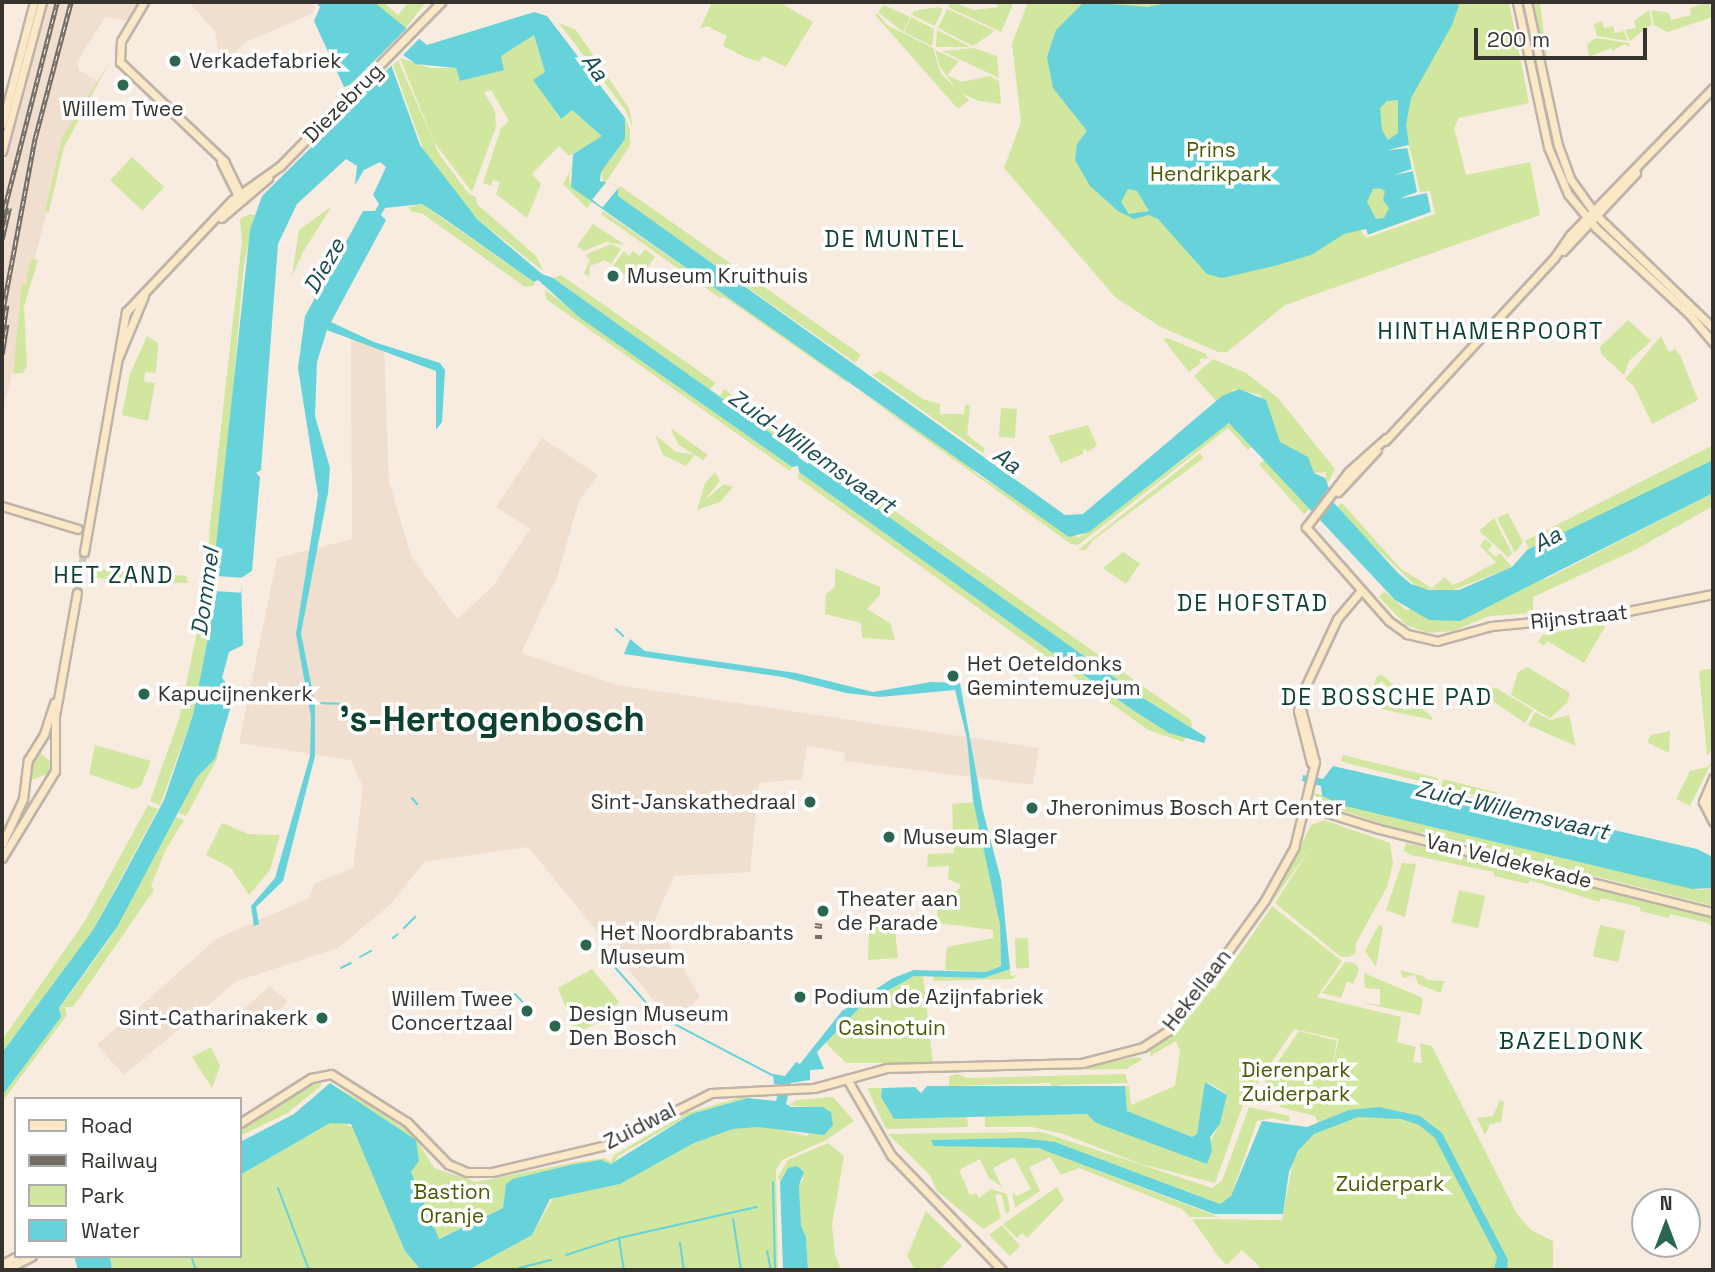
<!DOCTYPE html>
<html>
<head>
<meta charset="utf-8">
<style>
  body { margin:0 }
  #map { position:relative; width:1715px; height:1272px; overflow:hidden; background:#f8ece1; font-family:"Space Grotesk",sans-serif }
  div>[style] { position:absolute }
  .built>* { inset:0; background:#f0dece }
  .green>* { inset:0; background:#d1e69e; transform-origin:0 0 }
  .water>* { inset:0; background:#66d2da }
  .pier>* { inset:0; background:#f8ece1; transform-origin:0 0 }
  .stream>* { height:2px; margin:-1px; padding:0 1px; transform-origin:1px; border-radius:1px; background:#66d2da }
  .secondary-tunnel>* { height:7px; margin-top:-3.5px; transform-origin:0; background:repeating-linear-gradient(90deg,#d1c7bd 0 7px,transparent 0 10.5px) }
  .roads { filter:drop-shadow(2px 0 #bfb3a9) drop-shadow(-2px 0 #bfb3a9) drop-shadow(0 2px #bfb3a9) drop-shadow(0 -2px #bfb3a9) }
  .secondary>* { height:7px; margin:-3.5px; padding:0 3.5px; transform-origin:3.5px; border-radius:3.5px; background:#fae8c6 }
  .rail>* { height:4.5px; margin-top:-2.25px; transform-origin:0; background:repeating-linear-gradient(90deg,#fff 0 5px,#736d66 0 10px); box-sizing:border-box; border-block:2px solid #736d66 }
  .dots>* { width:19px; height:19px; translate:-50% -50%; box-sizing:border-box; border:4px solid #fff; border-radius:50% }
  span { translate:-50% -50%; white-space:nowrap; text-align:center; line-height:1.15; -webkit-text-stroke:7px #fff; paint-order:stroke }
  .poi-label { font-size:21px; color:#36322e }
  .left { translate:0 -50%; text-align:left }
  .right { translate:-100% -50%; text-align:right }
  .street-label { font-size:21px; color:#36322e }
  .park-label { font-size:21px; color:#4a5b05 }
  .water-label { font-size:23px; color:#1a4b4e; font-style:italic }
  .neighbourhood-label { font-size:23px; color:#0e4030; letter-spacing:2px }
  .town-label { font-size:35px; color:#0e4030; font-weight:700 }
  .frame { position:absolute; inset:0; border:4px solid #36322e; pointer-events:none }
  .legend { position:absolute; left:14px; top:1097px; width:228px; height:161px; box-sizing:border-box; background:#fff; border:2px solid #afadab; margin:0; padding:9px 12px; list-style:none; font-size:21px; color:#36322e }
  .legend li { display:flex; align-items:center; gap:14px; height:35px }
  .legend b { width:35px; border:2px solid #afadab }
  .north { position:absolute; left:1631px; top:1188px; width:70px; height:70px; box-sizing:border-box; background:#fff; border:2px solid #afadab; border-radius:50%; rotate:0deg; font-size:19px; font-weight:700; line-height:28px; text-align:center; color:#36322e }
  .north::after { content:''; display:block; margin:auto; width:24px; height:32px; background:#2a6650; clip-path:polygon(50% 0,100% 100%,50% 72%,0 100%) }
  .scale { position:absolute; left:1474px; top:28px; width:173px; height:32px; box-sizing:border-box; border:4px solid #36322e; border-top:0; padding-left:9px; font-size:21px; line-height:24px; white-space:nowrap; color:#36322e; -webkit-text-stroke:5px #fff; paint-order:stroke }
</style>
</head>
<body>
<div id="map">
  <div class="built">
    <i style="clip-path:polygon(47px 2px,137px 2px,126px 21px,105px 17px,77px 62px,79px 70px,99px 82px,64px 146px,24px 300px,21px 338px,2px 413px,2px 172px)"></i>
    <i style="clip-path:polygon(189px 2px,312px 2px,315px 8px,312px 14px,245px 42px,229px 59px,219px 57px,215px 32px)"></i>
    <i style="clip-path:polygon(351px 336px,384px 346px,389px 481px,411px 556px,457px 619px,493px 586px,530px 529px,496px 507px,542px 438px,598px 475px,579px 501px,557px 577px,521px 653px,617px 685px,1039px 748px,1033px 785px,845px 761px,845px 753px,807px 746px,802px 779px,759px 783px,750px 872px,674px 876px,655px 920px,700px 997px,673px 1024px,528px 847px,424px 862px,392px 903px,338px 948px,237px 981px,124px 1075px,97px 1045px,216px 939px,309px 898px,314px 884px,353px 868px,363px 787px,351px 760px,239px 743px,277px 558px,352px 539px)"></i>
    <i style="clip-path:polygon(270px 986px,288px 1002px,259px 1031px,242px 1010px)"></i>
  </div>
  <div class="green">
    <i style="clip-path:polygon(374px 2px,383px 2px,398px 15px,409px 2px,426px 2px,405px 29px)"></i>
    <i style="clip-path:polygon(712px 2px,779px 2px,813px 22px,786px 67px,763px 56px,759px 62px,745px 57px,723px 46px,727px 36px,707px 26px,700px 29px)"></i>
    <i style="clip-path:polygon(952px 2px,974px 10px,999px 7px,994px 2px,1014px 2px,1001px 32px,948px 7px)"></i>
    <i style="clip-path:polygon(1028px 2px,1509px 2px,1529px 103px,1459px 118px,1454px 128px,1466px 175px,1530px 162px,1540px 215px,1285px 305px,1227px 352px,1218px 352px,1159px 326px,1115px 297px,1004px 168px,1021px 122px,1012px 44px)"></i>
    <i style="clip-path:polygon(1530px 2px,1540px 2px,1547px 59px,1541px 53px)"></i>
    <i style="clip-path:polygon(1709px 2px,1713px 17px,1667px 32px,1654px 25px,1651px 10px,1669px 13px,1671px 20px,1691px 15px,1690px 8px)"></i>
    <i style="clip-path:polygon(884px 5px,910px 17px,903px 32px,878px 12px)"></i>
    <i style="clip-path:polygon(938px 7px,943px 9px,935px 26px,912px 15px,914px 11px)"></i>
    <i style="clip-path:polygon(947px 9px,948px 9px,995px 31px,973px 46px,938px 28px)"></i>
    <i style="clip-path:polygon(1649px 10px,1652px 24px,1630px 41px,1625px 30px,1636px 28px,1634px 21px)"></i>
    <i style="clip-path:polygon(877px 13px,887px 25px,933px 48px,941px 74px,969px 100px,958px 109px,875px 15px)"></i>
    <i style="clip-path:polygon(911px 17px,934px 29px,932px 46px,904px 32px)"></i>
    <i style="clip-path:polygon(1602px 21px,1604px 28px,1613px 26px,1615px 33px,1624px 31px,1628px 41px,1597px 36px,1594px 24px)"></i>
    <i style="clip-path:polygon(559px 23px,576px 30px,629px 108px,633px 129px,626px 111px)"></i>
    <i style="clip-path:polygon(937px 30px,969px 46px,970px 47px,936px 47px)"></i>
    <i style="clip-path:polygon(534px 35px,545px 72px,534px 80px,560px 119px,572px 110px,603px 136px,569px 156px,559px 146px,532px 174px,541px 184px,527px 218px,496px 194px,500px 182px,493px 180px,491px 186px,483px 183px,501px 128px,509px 121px,491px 90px,484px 92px,495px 111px,496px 127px,472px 192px,434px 142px,400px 58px,430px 68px,456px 68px,460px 81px,504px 69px,500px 56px)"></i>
    <i style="clip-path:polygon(1596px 38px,1629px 43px,1630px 47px,1625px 44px,1612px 51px,1611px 48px,1589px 57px,1587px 44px)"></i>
    <i style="clip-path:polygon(974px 48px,997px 56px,999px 78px,942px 51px)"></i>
    <i style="clip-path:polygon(935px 50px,959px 61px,947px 75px,962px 82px,990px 76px,999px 81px,1001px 104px,979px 101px,959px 92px,940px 67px)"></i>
    <i style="clip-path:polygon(398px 60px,439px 154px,469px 194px,476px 197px,477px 204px,536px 256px,543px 271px,477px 219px,426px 157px,393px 65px)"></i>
    <i style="clip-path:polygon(109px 63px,64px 147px,49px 212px,45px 211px,62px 138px)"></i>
    <i style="clip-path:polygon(625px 118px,630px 129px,630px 146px,604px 185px,601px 172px,625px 139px)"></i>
    <i style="left:132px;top:157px;width:44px;height:32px;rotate:43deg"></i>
    <i style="clip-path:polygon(576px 159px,569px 175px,571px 187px,593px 200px,587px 208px,563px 184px)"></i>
    <i style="left:620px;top:186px;width:294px;height:10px;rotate:35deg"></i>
    <i style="clip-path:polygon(422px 204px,535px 283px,533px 286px,525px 287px,423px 214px,410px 211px,409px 207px)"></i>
    <i style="clip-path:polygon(332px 206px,303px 252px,292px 276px,299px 230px)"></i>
    <i style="clip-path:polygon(603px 211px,842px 376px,849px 384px,724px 297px,720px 298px,601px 214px)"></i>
    <i style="clip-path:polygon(250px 214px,255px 215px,244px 264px,216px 576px,215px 569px,207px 564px,210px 525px,242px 241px,240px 219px)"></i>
    <i style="clip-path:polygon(593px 224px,625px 245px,606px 242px,584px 251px,577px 246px)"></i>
    <i style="clip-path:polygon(611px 244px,621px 249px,611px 264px,605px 260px,590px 266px,589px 277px,584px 273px,590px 260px,585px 255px)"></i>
    <i style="clip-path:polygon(645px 249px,655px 257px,636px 283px,613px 266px,624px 251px,629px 256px,633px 251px,640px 256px)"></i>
    <i style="clip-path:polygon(31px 259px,38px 260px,24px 306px,27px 365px,23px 373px,13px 374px,22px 284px,26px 284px)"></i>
    <i style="clip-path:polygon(561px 275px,716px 383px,710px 389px,720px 396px,724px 389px,802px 447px,800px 454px,553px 278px)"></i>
    <i style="clip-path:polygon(545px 290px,792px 467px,790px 471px,546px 299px)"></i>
    <i style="clip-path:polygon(1628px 320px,1651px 341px,1629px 361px,1624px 375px,1601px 354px,1600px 347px)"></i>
    <i style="clip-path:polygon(147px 336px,158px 343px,156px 373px,145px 372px,144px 382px,155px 383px,148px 421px,122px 415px,130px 374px)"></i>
    <i style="clip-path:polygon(1661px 336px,1669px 352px,1675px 349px,1681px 357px,1698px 400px,1652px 424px,1634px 386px,1625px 379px)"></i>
    <i style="clip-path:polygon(1168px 338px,1206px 354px,1208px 358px,1199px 359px,1201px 363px,1189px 372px,1163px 339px)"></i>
    <i style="clip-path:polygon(1213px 359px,1246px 373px,1278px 398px,1335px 469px,1329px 481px,1325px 484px,1326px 472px,1314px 473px,1304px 457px,1280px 442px,1260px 395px,1235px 389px,1217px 402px,1194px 376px)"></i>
    <i style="clip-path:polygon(881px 371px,923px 399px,940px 404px,940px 414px,984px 448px,984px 454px,872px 375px)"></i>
    <i style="clip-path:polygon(859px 391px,972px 467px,975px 473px,1078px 538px,1188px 456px,1223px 424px,1235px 425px,1253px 446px,1248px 450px,1228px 428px,1078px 545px,1071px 544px)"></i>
    <i style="clip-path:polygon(965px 405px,970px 405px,967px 437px,941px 414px,964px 414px)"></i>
    <i style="left:1001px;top:408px;width:16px;height:29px;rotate:4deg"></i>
    <i style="clip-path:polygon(1088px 425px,1097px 446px,1087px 452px,1084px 448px,1083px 454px,1061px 463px,1048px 436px)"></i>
    <i style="clip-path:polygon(671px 430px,672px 429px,708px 455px,703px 460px,679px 445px)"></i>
    <i style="clip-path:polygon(655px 435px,676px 452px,695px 455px,686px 466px,663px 455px)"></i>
    <i style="clip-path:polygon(1713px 445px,1713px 460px,1530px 551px,1525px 541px)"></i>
    <i style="clip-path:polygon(1200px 453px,1203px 458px,1197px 463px,1093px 540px,1086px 550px,1078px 550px)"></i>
    <i style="clip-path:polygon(815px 455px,1191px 720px,1192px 728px,1143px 698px,809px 460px)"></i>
    <i style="left:1265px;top:459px;width:67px;height:8px;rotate:48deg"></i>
    <i style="clip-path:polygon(715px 472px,720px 481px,704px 501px,724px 484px,733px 487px,720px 502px,697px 510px,705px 483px)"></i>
    <i style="clip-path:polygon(799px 472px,1134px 711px,1169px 733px,1186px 737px,1183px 742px,1148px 730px,798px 478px)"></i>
    <i style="clip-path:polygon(1713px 493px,1713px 506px,1635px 550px,1533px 597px,1533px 613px,1489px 616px,1453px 631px,1428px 633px,1406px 625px,1379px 597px,1384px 591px,1406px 610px,1548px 578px)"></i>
    <i style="clip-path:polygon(1342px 503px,1401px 569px,1432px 588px,1445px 577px,1452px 585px,1461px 582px,1496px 562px,1480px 546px,1485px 539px,1492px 545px,1488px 550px,1496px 557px,1500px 553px,1512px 567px,1451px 591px,1418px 588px,1355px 528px,1337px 507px)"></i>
    <i style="clip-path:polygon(1508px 513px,1523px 542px,1515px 553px,1497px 518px)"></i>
    <i style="clip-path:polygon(1494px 518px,1512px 553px,1508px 557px,1479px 531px)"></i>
    <i style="clip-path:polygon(1123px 552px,1140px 564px,1126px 584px,1103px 568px)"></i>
    <i style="clip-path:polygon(835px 568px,880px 587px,880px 595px,867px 609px,890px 623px,895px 640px,862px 638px,861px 623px,825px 614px,826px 594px,835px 587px)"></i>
    <i style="left:97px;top:569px;width:46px;height:9px;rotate:5deg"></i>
    <i style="clip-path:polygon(145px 573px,186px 576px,188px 583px,145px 582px)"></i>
    <i style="clip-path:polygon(213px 591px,217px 591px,214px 606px,193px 715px,160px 805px,150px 801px,179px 719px,203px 602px)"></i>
    <i style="clip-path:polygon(1602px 623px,1605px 627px,1584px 663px,1547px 641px,1544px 646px,1538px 642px,1542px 635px)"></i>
    <i style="clip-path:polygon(1527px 667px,1570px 693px,1567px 703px,1550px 718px,1511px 695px,1518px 672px)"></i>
    <i style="clip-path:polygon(1713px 668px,1713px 748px,1707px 756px,1699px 671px)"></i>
    <i style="clip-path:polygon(1382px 675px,1432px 717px,1432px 720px,1372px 707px,1375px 701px,1406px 710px,1409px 705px,1381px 681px,1367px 705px,1377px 676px)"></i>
    <i style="clip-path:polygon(1496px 688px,1533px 710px,1525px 723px,1478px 691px)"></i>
    <i style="clip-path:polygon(231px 698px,217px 759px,186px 816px,178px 813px,197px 777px,215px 759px)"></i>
    <i style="clip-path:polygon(1535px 712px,1550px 720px,1569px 715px,1576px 746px,1528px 725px)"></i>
    <i style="clip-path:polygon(1670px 731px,1669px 753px,1647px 742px,1651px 735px)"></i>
    <i style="clip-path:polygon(95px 745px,151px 761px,141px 786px,133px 789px,89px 774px)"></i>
    <i style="clip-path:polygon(37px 750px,52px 763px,52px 772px,29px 781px)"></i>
    <i style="clip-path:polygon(1343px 755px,1438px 778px,1436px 785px,1354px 765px,1341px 761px)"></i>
    <i style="clip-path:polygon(1713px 760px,1690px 806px,1676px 799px,1690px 771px,1707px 767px)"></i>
    <i style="left:1443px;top:779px;width:56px;height:8px;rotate:14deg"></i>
    <i style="clip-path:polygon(1314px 793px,1699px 890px,1713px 888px,1713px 906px,1422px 832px,1420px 836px,1318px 803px)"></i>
    <i style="clip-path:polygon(975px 802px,1000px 925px,1001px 966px,986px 972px,945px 970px,947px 947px,993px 938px,993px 930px,937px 923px,938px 892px,957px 891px,961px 885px,948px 879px,949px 866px,927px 867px,928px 854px,954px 853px,952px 804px)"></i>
    <i style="clip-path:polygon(148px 805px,158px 809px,93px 930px,2px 1053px,2px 1040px,85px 921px)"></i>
    <i style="clip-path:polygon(176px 817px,184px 820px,165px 851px,151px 886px,154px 890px,73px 1007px,65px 1007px,67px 1015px,2px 1102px,2px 1096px,61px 1017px,59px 1009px,111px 937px)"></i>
    <i style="clip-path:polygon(1324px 820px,1390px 843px,1393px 863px,1387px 887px,1356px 943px,1355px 954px,1348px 957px,1341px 957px,1275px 903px,1313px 844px,1273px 901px,1311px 825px)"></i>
    <i style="clip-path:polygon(222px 823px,248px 834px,280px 835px,270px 870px,249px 895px,231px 868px,206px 855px)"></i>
    <i style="clip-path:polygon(1406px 843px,1713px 914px,1713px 928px,1708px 923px,1670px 914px,1669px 918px,1640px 911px,1640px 907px,1601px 898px,1599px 902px,1530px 880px,1528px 884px,1494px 876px,1494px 872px,1411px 855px,1404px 851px)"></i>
    <i style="clip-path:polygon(1402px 863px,1416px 864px,1405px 917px,1386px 910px)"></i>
    <i style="left:1459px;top:890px;width:27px;height:33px;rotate:13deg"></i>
    <i style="clip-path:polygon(1272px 906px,1342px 961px,1317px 997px,1401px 1017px,1397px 1042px,1416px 1047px,1413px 1062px,1422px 1063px,1420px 1043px,1432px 1046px,1517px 1214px,1531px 1230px,1553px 1241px,1553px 1270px,1263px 1270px,1242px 1250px,1227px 1265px,1218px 1256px,1192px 1219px,1282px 1220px,1293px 1161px,1305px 1141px,1321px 1129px,1315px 1116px,1280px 1107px,1265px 1081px,1299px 1031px,1337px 1041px,1329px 1080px,1339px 1039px,1294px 1029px,1243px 1105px,1215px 1183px,1141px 1164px,1063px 1134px,1032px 1127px,985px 1127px,985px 1116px,1087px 1114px,1209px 1143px,1220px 1124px,1227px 1095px,1218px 1088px,1206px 1082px,1197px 1134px,1192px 1137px,1127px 1111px,1125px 1086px,1129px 1086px,1131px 1105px,1175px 1086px,1180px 1052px,1176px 1041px,1150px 1056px,1150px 1049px,1210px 986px,1214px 990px)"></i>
    <i style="clip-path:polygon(887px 920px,894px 920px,898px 958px,868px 960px,869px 922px,886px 924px)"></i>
    <i style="clip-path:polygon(1379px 925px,1383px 926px,1376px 967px,1365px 951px)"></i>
    <i style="left:1600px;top:925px;width:26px;height:32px;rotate:13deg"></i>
    <i style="left:1028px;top:938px;width:30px;height:13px;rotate:88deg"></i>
    <i style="clip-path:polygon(1345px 962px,1355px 963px,1359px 970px,1353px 984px,1347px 981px,1341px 998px,1322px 993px)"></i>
    <i style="clip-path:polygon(592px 969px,619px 1002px,593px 1025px,576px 1033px,558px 988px)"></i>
    <i style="clip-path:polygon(1010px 969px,1011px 976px,1016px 975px,1013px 979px,933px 981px,933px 976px,984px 978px)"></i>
    <i style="clip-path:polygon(1400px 970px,1422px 976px,1428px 980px,1444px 981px,1441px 993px,1418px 984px,1415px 975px,1403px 978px)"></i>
    <i style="clip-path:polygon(1364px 973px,1423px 998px,1420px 1015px,1362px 1003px,1380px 1005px,1380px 989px,1365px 988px)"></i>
    <i style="clip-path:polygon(914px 976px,923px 976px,933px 1063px,846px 1063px,826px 1043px,862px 1005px)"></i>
    <i style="clip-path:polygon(211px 1047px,220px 1066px,212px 1088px,192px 1057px)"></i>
    <i style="clip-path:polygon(1138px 1057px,1143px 1059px,1126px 1069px,1061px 1070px)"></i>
    <i style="clip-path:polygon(958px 1074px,967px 1078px,1125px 1074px,1128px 1083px,1059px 1085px,1054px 1089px,1050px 1083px,949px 1086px,949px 1076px)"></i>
    <i style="clip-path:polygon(321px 1080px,321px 1086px,287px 1113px,240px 1136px,240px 1128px)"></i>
    <i style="clip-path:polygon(334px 1086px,362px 1101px,414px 1135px,434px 1168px,476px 1182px,576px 1162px,605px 1158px,611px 1162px,614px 1155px,687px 1113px,738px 1098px,748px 1098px,691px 1114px,618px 1156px,614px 1163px,569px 1165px,506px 1184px,503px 1208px,438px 1239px,411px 1172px,418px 1157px,416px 1140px)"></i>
    <i style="clip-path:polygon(867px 1088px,882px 1088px,881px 1097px,894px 1119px,967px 1117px,968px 1127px,886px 1129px)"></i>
    <i style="clip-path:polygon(833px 1097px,854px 1121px,826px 1140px,782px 1160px,776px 1170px,778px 1270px,468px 1270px,532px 1235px,553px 1198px,620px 1184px,694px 1143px,733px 1129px,764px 1126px,807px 1136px,829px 1109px,789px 1105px,797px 1100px)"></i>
    <i style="clip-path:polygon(1500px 1100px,1504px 1102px,1501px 1122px,1490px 1124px,1485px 1135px,1477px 1118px,1493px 1116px)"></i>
    <i style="clip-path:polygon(1249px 1107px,1290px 1116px,1289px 1122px,1272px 1118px,1257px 1121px,1231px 1196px,1220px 1204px,1055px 1142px,1022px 1138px,933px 1140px,935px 1146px,1013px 1144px,1044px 1150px,1219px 1217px,1190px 1217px,1182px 1209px,1079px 1168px,1061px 1175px,1050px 1157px,1029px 1167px,1040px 1191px,1015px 1208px,1012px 1192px,1017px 1196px,1031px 1189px,1014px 1157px,993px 1168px,1002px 1187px,989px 1178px,980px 1159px,959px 1170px,970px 1195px,976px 1193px,979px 1198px,991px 1189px,1007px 1194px,1010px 1211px,1006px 1214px,1001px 1194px,995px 1195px,1001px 1218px,983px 1229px,937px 1191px,930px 1175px,888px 1134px,1042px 1132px,1212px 1188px,1222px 1181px)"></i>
    <i style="clip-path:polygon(341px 1122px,356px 1129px,405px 1251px,421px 1270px,112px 1270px,110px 1256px,240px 1256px,240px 1175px,330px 1123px)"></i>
    <i style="clip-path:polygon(828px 1143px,844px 1156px,832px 1225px,835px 1254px,841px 1270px,808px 1270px,806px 1237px,801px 1226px,799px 1185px,804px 1178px,785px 1172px,780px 1182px,778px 1177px,788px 1160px)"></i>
    <i style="clip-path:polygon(1057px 1187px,1064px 1200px,1027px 1238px,1022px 1233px,1017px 1238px,1003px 1224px)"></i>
    <i style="clip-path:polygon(926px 1211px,962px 1246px,939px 1270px,915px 1270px,907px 1256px)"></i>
    <i style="clip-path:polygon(1002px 1225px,1020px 1246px,1010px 1256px,989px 1235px)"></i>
  </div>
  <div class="water">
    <i style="clip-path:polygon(316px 2px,374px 2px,427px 45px,534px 12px,547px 16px,625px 118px,625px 139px,601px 172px,600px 181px,613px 184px,618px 188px,618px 196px,1065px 515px,1083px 514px,1222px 396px,1239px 389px,1266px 400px,1280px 442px,1308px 457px,1314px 473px,1325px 478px,1329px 488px,1325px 493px,1398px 573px,1411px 584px,1429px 590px,1459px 590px,1512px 567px,1527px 550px,1713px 460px,1713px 493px,1460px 621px,1429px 620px,1395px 600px,1229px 423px,1089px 532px,1069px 537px,571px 187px,573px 154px,602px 136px,572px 110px,561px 119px,533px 80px,545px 72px,534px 35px,501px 56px,504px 70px,460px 81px,456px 68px,416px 64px,390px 46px,386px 51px,420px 145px,477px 219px,542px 274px,553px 278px,800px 454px,798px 457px,808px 464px,809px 460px,1143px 698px,1206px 737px,1204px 743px,1169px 733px,1134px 711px,799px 472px,798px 466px,792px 467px,579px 317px,538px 280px,534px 282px,442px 217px,422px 204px,385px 208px,381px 215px,386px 220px,331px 322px,374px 342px,440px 363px,445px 370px,442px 422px,436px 430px,436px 371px,327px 330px,317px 362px,315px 416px,330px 468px,328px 493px,301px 633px,315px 704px,315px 756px,283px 881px,256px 907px,259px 924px,254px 926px,251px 906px,275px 878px,310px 756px,311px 717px,296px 634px,318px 495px,298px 368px,305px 316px,363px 211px,375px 211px,379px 204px,373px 195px,386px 167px,380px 162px,364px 170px,355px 185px,357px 166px,346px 159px,297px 204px,278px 244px,261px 470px,256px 473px,260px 477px,252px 571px,241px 578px,243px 645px,229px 652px,222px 678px,235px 693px,215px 759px,197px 777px,117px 927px,59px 1008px,61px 1017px,2px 1096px,2px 1053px,93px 930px,121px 880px,164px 800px,193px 715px,217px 591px,216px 546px,250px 230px,262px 196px,359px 100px,352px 84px,344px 87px,314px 21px,320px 7px)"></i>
    <i style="clip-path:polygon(evenodd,1084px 2px,1148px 7px,1172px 2px,1460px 2px,1452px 25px,1411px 98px,1406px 125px,1409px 145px,1388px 150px,1407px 148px,1412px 169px,1394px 175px,1413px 171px,1418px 193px,1399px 197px,1427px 193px,1431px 212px,1367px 235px,1365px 229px,1344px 234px,1311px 255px,1274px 266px,1222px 278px,1207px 274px,1158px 219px,1149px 215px,1134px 219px,1118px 211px,1090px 186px,1075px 160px,1077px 144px,1087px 131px,1053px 88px,1047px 57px,1056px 30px,1084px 2px,1398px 100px,1398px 133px,1388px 140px,1382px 130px,1380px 108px,1387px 101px,1398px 100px,1084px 2px,1379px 188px,1385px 191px,1383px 200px,1389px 208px,1384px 218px,1376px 219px,1367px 202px,1373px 189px,1379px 188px,1084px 2px,1128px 189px,1137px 191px,1149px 211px,1129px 214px,1121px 202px,1128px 189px)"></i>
    <i style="clip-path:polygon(630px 639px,645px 651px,796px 673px,873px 692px,931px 682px,960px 683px,983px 811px,1001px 880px,1010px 969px,984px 978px,914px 976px,862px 1005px,817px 1052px,824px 1069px,810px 1070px,810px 1080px,791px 1083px,786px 1104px,791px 1107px,823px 1107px,831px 1112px,833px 1125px,824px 1135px,758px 1127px,733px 1129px,694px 1143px,620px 1184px,550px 1199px,532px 1235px,468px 1270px,421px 1270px,405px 1251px,351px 1124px,330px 1123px,240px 1175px,240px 1142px,294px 1114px,330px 1083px,416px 1140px,419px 1161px,411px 1172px,439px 1239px,503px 1208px,506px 1184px,513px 1179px,570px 1165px,601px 1160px,611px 1164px,691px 1114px,748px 1098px,776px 1101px,780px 1084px,774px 1084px,773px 1074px,785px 1076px,796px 1062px,800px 1064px,842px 1011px,893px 978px,914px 970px,986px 972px,1001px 966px,1000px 925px,973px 800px,967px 739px,955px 690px,880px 697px,846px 693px,783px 677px,624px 654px)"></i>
    <i style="clip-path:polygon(1333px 766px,1697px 849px,1713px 857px,1713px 888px,1692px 889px,1345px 806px,1322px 796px,1321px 786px,1302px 781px,1303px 775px,1323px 779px)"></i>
    <i style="clip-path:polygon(1205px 1082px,1227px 1095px,1220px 1124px,1210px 1137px,1212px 1151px,1207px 1164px,1096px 1123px,1087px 1114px,894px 1119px,881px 1097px,882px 1088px,915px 1087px,921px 1093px,927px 1086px,1125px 1086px,1127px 1111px,1192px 1137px,1197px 1134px)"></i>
    <i style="clip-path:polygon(1379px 1107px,1420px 1116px,1442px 1133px,1508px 1260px,1507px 1270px,1494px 1270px,1497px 1257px,1435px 1138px,1419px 1125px,1401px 1119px,1358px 1117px,1314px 1134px,1298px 1151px,1289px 1172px,1283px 1214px,1214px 1214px,1038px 1148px,934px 1146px,931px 1140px,1022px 1138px,1055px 1142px,1220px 1204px,1231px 1196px,1262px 1121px,1307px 1127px,1349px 1110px)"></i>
    <i style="clip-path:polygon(797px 1166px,804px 1172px,799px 1185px,801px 1226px,806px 1237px,808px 1270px,783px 1270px,780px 1182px,788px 1168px)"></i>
    <i style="clip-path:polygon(74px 1256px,110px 1256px,112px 1270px,78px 1270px)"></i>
  </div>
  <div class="pier">
    <i style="clip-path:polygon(408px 27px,420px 38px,400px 58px,391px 50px,395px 62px,358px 99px,351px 84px)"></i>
    <i style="clip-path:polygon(1409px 145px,1420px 192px,1430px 191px,1435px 214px,1366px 238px,1361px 231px,1366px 229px,1368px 235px,1431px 212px,1427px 193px,1399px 199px,1417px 192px,1413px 171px,1394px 175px,1412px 169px,1408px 148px,1388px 150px)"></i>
    <i style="left:608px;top:180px;width:13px;height:25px;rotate:39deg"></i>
    <i style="left:216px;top:576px;width:26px;height:15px;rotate:4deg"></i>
  </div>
  <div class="stream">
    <i style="left:616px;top:629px;width:10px;rotate:45deg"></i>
    <i style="left:315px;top:703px;width:30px;rotate:2deg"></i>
    <i style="left:412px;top:798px;width:8px;rotate:50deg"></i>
    <i style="left:404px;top:928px;width:16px;rotate:-45deg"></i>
    <i style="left:393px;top:938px;width:6px;rotate:-39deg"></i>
    <i style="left:360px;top:957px;width:13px;rotate:-29deg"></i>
    <i style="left:606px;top:957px;width:77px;rotate:48.7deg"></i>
    <i style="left:657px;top:1015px;width:130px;rotate:27.6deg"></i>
    <i style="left:341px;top:968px;width:11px;rotate:-27deg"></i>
    <i style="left:515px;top:994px;width:19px;rotate:47deg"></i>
    <i style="left:773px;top:1182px;width:88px;rotate:88.7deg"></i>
    <i style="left:278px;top:1188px;width:88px;rotate:69.3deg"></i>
    <i style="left:733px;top:1219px;width:52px;rotate:81.1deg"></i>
    <i style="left:619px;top:1239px;width:31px;rotate:81deg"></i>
    <i style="left:680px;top:1243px;width:27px;rotate:82deg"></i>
    <i style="left:767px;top:1251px;width:19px;rotate:78deg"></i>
    <i style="left:566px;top:1255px;width:56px;rotate:-17.8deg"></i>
    <i style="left:619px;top:1238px;width:141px;rotate:-12.7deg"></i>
    <i style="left:191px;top:1256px;width:15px;rotate:70deg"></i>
    <i style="left:519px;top:1268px;width:33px;rotate:-14deg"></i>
  </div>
  <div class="secondary-tunnel">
    <i style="left:77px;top:593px;width:42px;rotate:-80.3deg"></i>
  </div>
  <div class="roads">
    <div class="secondary">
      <i style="left:144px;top:2px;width:45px;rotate:120.5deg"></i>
      <i style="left:121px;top:41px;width:21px;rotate:93deg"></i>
      <i style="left:120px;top:62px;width:144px;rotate:43.6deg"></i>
      <i style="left:224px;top:161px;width:43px;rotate:64deg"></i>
      <i style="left:1517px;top:2px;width:148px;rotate:77.9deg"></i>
      <i style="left:1548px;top:147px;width:51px;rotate:66.9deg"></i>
      <i style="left:1568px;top:194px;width:44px;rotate:50.5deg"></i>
      <i style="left:1596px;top:228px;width:127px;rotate:42.8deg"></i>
      <i style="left:1689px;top:314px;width:38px;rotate:50deg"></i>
      <i style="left:1527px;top:2px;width:146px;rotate:77.8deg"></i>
      <i style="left:1558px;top:145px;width:37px;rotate:70deg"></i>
      <i style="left:1571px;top:180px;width:44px;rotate:54.2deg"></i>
      <i style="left:1597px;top:216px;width:161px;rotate:44deg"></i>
      <i style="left:2px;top:124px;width:126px;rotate:-75.3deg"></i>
      <i style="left:2px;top:151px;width:154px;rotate:-75deg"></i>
      <i style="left:221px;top:162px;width:40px;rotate:63.4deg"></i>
      <i style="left:221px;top:218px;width:62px;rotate:-40.4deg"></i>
      <i style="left:1563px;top:251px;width:107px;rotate:-46.9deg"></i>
      <i style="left:119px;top:356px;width:65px;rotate:-67.4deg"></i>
      <i style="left:1386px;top:438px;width:50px;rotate:138.3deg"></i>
      <i style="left:1349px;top:471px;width:71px;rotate:127.5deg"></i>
      <i style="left:1306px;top:527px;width:125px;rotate:48.6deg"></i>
      <i style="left:1389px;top:621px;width:22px;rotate:36deg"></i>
      <i style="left:1407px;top:634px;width:31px;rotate:13deg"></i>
      <i style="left:1437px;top:641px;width:56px;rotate:-15.5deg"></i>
      <i style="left:1491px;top:626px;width:118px;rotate:-5.4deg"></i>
      <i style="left:1608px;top:615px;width:107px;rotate:-11.3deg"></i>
      <i style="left:1385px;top:441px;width:249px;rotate:-47.3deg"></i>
      <i style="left:1554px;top:258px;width:28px;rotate:-55deg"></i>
      <i style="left:1570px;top:235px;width:205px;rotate:-45.8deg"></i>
      <i style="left:1338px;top:492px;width:57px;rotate:-47.1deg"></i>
      <i style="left:2px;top:506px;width:79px;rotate:16.8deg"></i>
      <i style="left:84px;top:552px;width:244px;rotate:-80.1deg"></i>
      <i style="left:126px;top:312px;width:154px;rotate:-46.6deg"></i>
      <i style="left:232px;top:200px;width:59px;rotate:-35.3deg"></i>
      <i style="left:280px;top:166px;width:230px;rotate:-45.5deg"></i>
      <i style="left:1311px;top:763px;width:54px;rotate:-104deg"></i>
      <i style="left:1298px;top:711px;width:15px;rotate:-79deg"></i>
      <i style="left:1301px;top:696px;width:85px;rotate:-64.9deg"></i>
      <i style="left:1337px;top:619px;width:38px;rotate:-50deg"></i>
      <i style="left:1713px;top:778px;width:26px;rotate:113deg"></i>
      <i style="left:1703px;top:802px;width:22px;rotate:63deg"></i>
      <i style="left:1707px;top:794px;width:16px;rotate:68deg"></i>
      <i style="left:1305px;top:806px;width:77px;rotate:17.3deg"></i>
      <i style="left:1379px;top:829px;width:344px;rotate:14deg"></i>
      <i style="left:2px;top:844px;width:50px;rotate:-65deg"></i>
      <i style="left:23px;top:799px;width:39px;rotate:-83deg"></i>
      <i style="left:28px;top:760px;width:31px;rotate:-58deg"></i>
      <i style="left:44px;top:734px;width:33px;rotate:-72deg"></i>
      <i style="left:2px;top:858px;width:102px;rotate:-58.7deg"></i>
      <i style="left:55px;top:771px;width:55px;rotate:-90deg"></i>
      <i style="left:55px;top:716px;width:125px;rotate:-79.9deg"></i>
      <i style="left:847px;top:1079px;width:88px;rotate:59.9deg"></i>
      <i style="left:891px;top:1155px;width:160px;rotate:46deg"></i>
      <i style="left:240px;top:1123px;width:84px;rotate:-32.4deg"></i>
      <i style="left:311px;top:1078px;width:20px;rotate:-11deg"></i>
      <i style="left:331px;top:1074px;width:90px;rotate:32.3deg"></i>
      <i style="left:407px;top:1122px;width:59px;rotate:45.7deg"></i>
      <i style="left:448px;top:1164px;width:21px;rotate:23deg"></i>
      <i style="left:467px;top:1172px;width:25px"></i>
      <i style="left:492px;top:1172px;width:117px;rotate:-13.3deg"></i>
      <i style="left:606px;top:1145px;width:117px;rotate:-26.3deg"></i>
      <i style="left:711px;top:1093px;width:103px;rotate:-2.8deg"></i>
      <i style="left:814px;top:1088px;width:76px;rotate:-15.3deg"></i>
      <i style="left:887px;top:1068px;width:195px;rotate:-1.5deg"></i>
      <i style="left:1082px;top:1063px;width:63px;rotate:-14.7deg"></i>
      <i style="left:1143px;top:1047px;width:30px;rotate:-33deg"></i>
      <i style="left:1168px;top:1031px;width:35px;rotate:-51deg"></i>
      <i style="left:1190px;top:1004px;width:128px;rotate:-54.2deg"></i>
      <i style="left:1265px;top:900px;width:60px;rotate:-60.9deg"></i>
      <i style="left:1294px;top:848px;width:89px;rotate:-76.3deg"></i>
      <i style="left:1315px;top:762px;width:63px;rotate:-104.7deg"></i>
      <i style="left:2px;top:1264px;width:17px;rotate:-28deg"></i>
      <i style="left:5px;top:1270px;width:30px;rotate:-27deg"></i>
    </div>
  </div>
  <div class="rail">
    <i style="left:2px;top:218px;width:223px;rotate:-75.7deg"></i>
    <i style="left:2px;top:239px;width:32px;rotate:-77deg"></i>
    <i style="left:2px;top:314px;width:179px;rotate:-79.4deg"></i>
    <i style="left:35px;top:138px;width:141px;rotate:-75.2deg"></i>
    <i style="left:2px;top:335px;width:30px;rotate:-81deg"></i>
    <i style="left:2px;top:354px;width:30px;rotate:-81deg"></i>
    <i style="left:815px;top:925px;width:7px;rotate:8deg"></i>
    <i style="left:815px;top:937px;width:7px"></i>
  </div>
  <div class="dots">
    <i style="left:175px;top:61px;background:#2a6650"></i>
    <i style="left:123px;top:85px;background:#2a6650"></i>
    <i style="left:613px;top:276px;background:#2a6650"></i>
    <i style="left:953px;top:676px;background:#2a6650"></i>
    <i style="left:144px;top:694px;background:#2a6650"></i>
    <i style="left:810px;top:802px;background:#2a6650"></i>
    <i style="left:1032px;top:808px;background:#2a6650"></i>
    <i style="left:889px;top:837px;background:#2a6650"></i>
    <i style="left:823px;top:911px;background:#2a6650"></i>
    <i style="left:586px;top:945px;background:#2a6650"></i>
    <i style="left:800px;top:997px;background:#2a6650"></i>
    <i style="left:527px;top:1011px;background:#2a6650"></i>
    <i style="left:322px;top:1018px;background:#2a6650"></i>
    <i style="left:555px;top:1026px;background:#2a6650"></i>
  </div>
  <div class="poi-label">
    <span class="left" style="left:189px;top:61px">Verkadefabriek</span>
    <span style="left:123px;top:109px">Willem Twee</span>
    <span class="left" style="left:627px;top:276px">Museum Kruithuis</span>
    <span class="left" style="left:967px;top:676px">Het Oeteldonks<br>Gemintemuzejum</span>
    <span class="left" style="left:158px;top:694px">Kapucijnenkerk</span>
    <span class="right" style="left:796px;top:802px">Sint-Janskathedraal</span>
    <span class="left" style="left:1046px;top:808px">Jheronimus Bosch Art Center</span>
    <span class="left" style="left:903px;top:837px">Museum Slager</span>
    <span class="left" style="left:837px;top:911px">Theater aan<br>de Parade</span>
    <span class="left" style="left:600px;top:945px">Het Noordbrabants<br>Museum</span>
    <span class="left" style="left:814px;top:997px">Podium de Azijnfabriek</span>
    <span class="right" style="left:513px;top:1011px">Willem Twee<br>Concertzaal</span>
    <span class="left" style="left:569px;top:1026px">Design Museum<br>Den Bosch</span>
    <span class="right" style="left:308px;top:1018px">Sint-Catharinakerk</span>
  </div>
  <div class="street-label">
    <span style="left:343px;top:103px;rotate:-45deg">Diezebrug</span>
    <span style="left:1579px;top:617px;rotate:-6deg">Rijnstraat</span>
    <span style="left:1509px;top:861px;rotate:14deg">Van Veldekekade</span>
    <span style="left:1197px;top:990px;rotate:-52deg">Hekellaan</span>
    <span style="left:640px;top:1126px;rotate:-27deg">Zuidwal</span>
  </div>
  <div class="park-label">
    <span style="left:1211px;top:162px">Prins<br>Hendrikpark</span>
    <span style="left:892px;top:1028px">Casinotuin</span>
    <span style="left:1296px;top:1082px">Dierenpark<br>Zuiderpark</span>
    <span style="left:1390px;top:1184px">Zuiderpark</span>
    <span style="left:452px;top:1204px">Bastion<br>Oranje</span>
  </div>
  <div class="water-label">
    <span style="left:595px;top:67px;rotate:55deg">Aa</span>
    <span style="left:324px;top:266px;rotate:-60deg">Dieze</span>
    <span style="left:812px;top:451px;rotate:35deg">Zuid-Willemsvaart</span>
    <span style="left:1007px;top:460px;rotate:36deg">Aa</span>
    <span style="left:1547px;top:539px;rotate:-28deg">Aa</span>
    <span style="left:205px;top:592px;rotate:-82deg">Dommel</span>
    <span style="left:1512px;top:810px;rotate:13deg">Zuid-Willemsvaart</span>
  </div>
  <div class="neighbourhood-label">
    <span style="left:895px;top:239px">DE MUNTEL</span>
    <span style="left:1491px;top:331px">HINTHAMERPOORT</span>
    <span style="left:114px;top:575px">HET ZAND</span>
    <span style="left:1253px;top:603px">DE HOFSTAD</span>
    <span style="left:1387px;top:697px">DE BOSSCHE PAD</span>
    <span style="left:1572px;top:1041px">BAZELDONK</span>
  </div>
  <div class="town-label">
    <span style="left:492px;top:719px">'s-Hertogenbosch</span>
  </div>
  <div class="frame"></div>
  <ul class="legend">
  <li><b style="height:9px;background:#fae8c6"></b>Road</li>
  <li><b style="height:9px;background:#736d66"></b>Railway</li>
  <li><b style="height:19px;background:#d1e69e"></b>Park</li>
  <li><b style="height:19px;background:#66d2da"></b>Water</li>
  </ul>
  <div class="north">N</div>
  <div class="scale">200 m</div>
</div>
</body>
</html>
